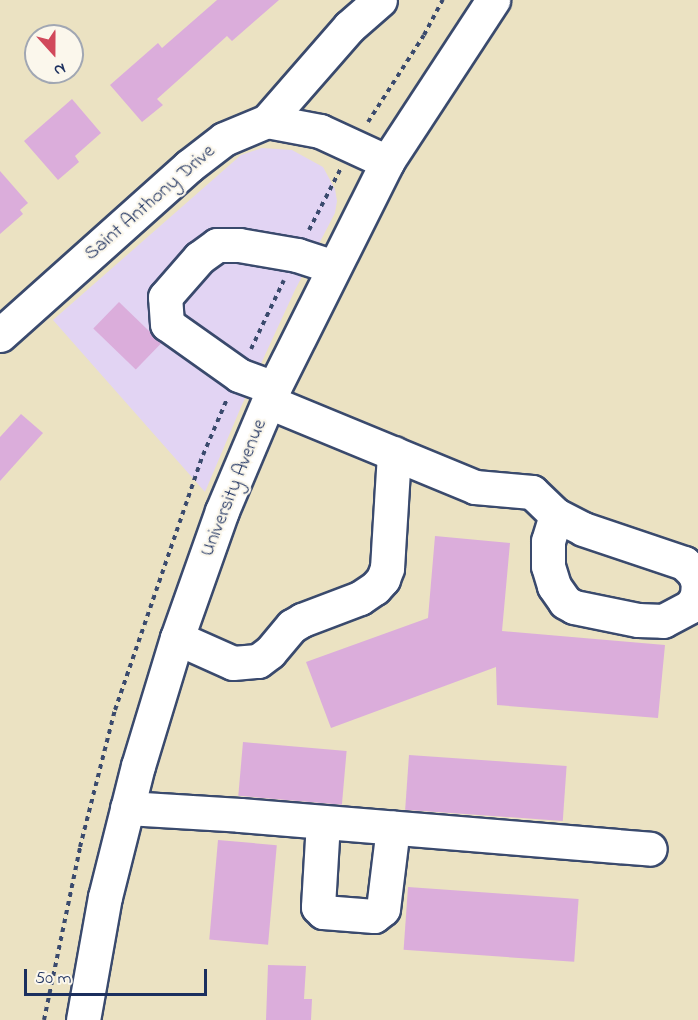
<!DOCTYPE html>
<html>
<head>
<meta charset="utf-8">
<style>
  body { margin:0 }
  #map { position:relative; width:698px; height:1020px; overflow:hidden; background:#ebe2c2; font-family:"Indie Flower",sans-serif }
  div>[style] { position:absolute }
  .built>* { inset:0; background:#e2d4f3 }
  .building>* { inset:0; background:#dbaddb; transform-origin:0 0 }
  .path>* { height:4px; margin-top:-2px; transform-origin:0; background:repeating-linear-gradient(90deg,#3a4a6d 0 4.5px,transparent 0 9px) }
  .roads { filter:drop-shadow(2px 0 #3a4a6d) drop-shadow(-2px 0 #3a4a6d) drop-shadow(0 2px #3a4a6d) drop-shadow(0 -2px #3a4a6d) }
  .minor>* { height:33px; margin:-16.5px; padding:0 16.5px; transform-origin:16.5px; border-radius:16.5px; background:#fff }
  .major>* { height:33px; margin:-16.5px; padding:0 16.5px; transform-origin:16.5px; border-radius:16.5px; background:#fff }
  span { translate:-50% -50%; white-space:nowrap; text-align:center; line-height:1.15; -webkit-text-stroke:4.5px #fbf7ec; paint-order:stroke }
  .street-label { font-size:20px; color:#1b2f5e }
  .north { position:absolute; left:24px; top:24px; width:60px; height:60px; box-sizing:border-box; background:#fbf7ec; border:2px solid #a1a7b3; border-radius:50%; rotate:159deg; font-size:16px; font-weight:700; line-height:24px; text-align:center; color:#1b2f5e }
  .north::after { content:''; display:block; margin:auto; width:21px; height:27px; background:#d1495b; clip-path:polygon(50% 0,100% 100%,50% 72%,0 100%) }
  .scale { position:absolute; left:24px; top:969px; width:183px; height:27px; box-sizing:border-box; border:3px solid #1b2f5e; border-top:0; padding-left:8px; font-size:18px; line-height:21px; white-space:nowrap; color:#1b2f5e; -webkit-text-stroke:4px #fbf7ec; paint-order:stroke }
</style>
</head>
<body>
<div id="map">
  <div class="built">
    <i style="clip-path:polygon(262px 148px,292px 150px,323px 167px,335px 189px,337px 201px,335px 213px,295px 290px,241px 407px,205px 492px,53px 320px,241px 155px)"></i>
  </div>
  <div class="building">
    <i style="clip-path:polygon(217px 0,279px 0,232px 41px,227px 36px,185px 74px,157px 99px,163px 105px,142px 122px,110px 85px,158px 43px,162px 48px)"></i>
    <i style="clip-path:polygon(72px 99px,101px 133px,75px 156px,79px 162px,58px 180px,24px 141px)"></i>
    <i style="clip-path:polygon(0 171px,28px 203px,20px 210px,23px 214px,0 234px)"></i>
    <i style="left:119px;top:302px;width:59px;height:37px;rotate:44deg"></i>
    <i style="clip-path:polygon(21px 414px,43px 433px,0 481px,0 437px)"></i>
    <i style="clip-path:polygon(435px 536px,510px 543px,502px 631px,665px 645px,658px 718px,497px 705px,496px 667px,331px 728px,306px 662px,428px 618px)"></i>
    <i style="left:243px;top:742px;width:104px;height:54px;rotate:5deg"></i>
    <i style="left:409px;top:755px;width:158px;height:55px;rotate:4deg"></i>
    <i style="left:218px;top:840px;width:59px;height:100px;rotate:5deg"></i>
    <i style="left:408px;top:887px;width:171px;height:63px;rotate:4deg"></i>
    <i style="clip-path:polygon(268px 965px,306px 966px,304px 999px,312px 999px,311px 1020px,266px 1020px)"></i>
  </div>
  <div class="path">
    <i style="left:368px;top:122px;width:103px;rotate:-57.2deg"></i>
    <i style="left:424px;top:35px;width:40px;rotate:-62deg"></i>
    <i style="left:309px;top:230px;width:68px;rotate:-62.7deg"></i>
    <i style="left:251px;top:349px;width:76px;rotate:-64.4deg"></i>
    <i style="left:44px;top:1020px;width:177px;rotate:-78.2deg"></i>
    <i style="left:80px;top:847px;width:141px;rotate:-75.7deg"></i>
    <i style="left:115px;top:710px;width:270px;rotate:-71deg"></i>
    <i style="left:203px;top:455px;width:61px;rotate:-66.8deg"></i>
  </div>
  <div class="roads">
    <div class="minor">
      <i style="left:267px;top:121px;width:125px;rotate:-48.9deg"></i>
      <i style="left:349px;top:27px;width:41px;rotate:-41.1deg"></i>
      <i style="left:0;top:335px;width:254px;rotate:-41.8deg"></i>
      <i style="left:189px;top:166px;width:44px;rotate:-37.6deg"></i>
      <i style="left:224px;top:139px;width:47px;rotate:-22.7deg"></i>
      <i style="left:267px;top:121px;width:54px;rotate:10.7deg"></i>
      <i style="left:320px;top:131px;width:74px;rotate:24.8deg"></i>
      <i style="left:274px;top:388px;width:37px;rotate:-160deg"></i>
      <i style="left:239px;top:375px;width:88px;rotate:-144.7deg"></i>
      <i style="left:167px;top:324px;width:27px;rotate:-94deg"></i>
      <i style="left:165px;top:297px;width:52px;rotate:-48.9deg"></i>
      <i style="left:199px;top:258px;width:22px;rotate:-36deg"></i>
      <i style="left:217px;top:245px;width:22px"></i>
      <i style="left:239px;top:245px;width:59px;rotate:9.8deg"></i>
      <i style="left:297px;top:255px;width:38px;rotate:18deg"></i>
      <i style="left:269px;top:402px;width:223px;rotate:22.4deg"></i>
      <i style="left:475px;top:487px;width:57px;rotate:5deg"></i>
      <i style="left:532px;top:492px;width:33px;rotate:44deg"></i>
      <i style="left:556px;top:515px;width:30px;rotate:27deg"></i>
      <i style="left:583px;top:529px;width:107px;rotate:18.6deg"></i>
      <i style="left:684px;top:563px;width:14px;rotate:45deg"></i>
      <i style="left:694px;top:573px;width:11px;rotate:68deg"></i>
      <i style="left:556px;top:515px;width:27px;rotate:107deg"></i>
      <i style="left:548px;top:541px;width:25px;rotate:90deg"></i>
      <i style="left:548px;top:566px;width:21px;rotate:73deg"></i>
      <i style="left:554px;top:586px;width:19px;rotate:55deg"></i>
      <i style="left:565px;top:602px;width:10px;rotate:29deg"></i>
      <i style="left:574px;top:607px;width:65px;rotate:11.5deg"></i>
      <i style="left:638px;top:620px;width:25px;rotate:2deg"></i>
      <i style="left:663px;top:621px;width:32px;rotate:-28deg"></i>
      <i style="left:691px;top:606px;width:12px;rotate:-59deg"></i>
      <i style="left:697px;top:596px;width:13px;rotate:-86deg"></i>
      <i style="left:177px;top:638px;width:61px;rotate:24.1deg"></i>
      <i style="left:233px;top:663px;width:25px;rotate:-5deg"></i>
      <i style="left:258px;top:661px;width:15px;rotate:-37deg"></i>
      <i style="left:270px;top:652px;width:34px;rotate:-50deg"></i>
      <i style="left:292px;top:626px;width:12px;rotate:-31deg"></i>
      <i style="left:302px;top:620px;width:62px;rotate:-20.8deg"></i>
      <i style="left:360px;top:598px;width:18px;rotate:-34deg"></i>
      <i style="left:375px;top:588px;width:12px;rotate:-48deg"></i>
      <i style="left:383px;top:579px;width:12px;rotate:-70deg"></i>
      <i style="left:387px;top:568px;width:115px;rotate:-86.5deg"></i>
      <i style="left:127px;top:808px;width:113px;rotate:3.5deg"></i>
      <i style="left:240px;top:815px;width:411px;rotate:4.7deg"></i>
      <i style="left:323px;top:822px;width:85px;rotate:93.4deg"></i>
      <i style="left:318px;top:907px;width:7px;rotate:45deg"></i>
      <i style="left:323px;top:912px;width:51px;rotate:4.5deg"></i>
      <i style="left:374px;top:916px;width:11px;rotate:-38deg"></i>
      <i style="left:383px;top:909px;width:82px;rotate:-83deg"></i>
    </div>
    <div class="major">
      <i style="left:83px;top:1020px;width:125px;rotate:-79.9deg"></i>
      <i style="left:105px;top:897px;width:135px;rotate:-75.9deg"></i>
      <i style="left:138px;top:766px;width:134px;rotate:-73.1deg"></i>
      <i style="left:177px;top:638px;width:135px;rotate:-70.5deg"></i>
      <i style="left:222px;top:511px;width:134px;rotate:-67.1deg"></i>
      <i style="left:274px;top:388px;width:253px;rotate:-63.4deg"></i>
      <i style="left:387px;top:162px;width:194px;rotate:-56.8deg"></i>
    </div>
  </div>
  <div class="street-label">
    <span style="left:150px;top:203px;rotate:-41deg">Saint Anthony Drive</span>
    <span style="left:234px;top:488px;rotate:-68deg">University Avenue</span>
  </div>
  <div class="north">N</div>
  <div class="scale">50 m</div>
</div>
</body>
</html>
